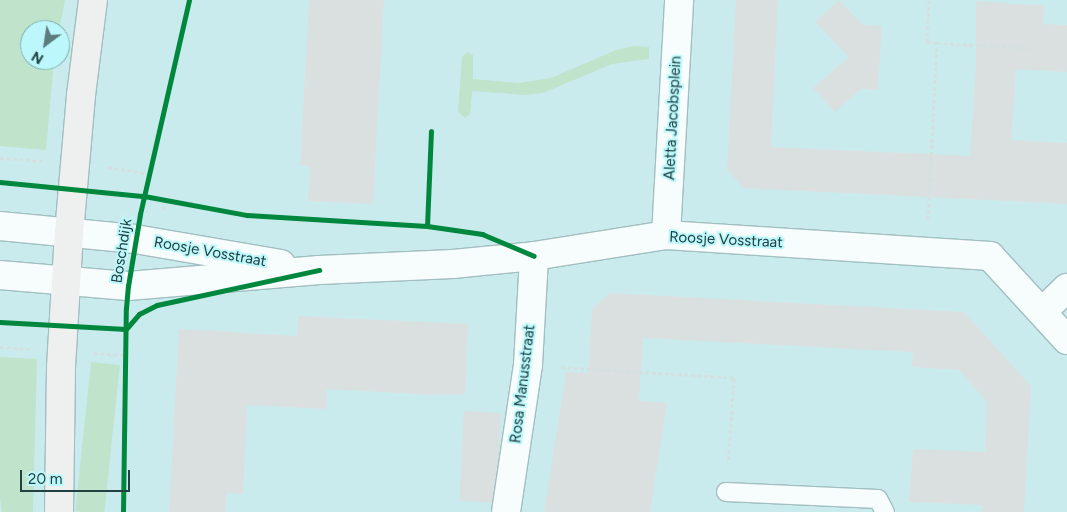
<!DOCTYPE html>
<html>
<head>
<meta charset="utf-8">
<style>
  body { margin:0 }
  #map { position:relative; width:1067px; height:512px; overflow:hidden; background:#caebed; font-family:Figtree,sans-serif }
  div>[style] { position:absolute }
  .green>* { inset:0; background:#c0e3cb; transform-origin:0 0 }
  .building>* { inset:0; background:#dae0e0; transform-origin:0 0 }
  .path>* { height:3px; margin-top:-1.5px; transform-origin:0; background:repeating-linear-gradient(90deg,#d4e0e0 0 4px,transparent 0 6.5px) }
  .roads { filter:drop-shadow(1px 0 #a1bec0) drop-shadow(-1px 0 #a1bec0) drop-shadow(0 1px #a1bec0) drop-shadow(0 -1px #a1bec0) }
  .lane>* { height:18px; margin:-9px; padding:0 9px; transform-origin:9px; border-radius:9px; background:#f7fcfc }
  .street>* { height:28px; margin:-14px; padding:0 14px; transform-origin:14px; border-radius:14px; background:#f7fcfc }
  .secondary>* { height:28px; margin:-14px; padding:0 14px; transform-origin:14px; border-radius:14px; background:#edf0ee }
  .cycleway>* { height:5px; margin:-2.5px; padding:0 2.5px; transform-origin:2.5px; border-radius:2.5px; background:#00873e }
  span { translate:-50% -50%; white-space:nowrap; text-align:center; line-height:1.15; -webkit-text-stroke:4px #bcf8fb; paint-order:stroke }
  .street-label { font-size:15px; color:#204042 }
  .north { position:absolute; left:20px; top:20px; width:50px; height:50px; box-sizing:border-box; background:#bcf8fb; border:1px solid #7eaeb1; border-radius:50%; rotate:211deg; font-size:14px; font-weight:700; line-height:20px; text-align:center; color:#204042 }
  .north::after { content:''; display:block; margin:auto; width:18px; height:22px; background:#5c7c7e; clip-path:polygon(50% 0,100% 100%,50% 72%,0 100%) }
  .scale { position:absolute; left:20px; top:470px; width:110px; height:22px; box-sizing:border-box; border:2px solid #204042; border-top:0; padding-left:6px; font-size:15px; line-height:18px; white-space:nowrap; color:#204042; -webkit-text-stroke:4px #bcf8fb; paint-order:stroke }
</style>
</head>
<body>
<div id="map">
  <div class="green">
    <i style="clip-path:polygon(0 0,65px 0,59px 30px,30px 30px,30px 60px,54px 60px,46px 150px,0 146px)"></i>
    <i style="clip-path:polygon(633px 46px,649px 47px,649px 59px,612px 64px,543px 93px,525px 95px,472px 91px,470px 114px,465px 118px,458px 112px,462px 57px,467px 52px,473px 55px,473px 79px,519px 83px,551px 78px,616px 50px)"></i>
    <i style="clip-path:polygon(0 357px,37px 359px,33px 512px,2px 512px,0 497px)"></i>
    <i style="left:91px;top:362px;width:29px;height:150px;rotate:6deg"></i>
  </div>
  <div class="building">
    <i style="clip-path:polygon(309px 0,384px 0,373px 204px,308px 201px,310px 166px,300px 166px)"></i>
    <i style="clip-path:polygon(736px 0,778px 0,771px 147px,970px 156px,976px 65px,976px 1px,1008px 3px,1008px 4px,1044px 5px,1043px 24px,1067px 25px,1067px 72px,1016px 69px,1011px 140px,1067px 143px,1067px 204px,743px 188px,727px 169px)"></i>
    <i style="clip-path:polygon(839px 0,863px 25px,882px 26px,878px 90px,861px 89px,835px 112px,813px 88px,849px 57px,815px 22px)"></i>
    <i style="clip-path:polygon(610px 293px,964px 312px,1031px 386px,1024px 512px,981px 512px,982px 505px,909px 502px,913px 449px,985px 452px,987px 402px,959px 370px,912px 367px,913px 352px,643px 338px,639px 401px,667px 403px,650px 512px,544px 512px,566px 372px,588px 373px,592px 309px)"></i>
    <i style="clip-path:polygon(298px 316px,468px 324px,465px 394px,435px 395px,327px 389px,326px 409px,247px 405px,243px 494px,226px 493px,225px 512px,169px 512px,179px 329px,297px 336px)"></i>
    <i style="left:464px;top:411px;width:37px;height:90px;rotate:3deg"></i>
  </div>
  <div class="path">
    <i style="left:929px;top:0;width:42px;rotate:92.7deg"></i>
    <i style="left:927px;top:42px;width:10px;rotate:6deg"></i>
    <i style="left:0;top:158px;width:43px;rotate:4deg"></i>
    <i style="left:108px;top:167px;width:42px;rotate:9.7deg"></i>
    <i style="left:163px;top:210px;width:9px;rotate:-77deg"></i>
    <i style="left:928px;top:220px;width:177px;rotate:-87.1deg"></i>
    <i style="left:937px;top:43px;width:97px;rotate:3deg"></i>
    <i style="left:0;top:347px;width:29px;rotate:4deg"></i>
    <i style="left:94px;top:353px;width:32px;rotate:4deg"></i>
    <i style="left:561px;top:367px;width:173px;rotate:3.6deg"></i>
    <i style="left:734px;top:378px;width:86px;rotate:94deg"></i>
  </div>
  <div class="roads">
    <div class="lane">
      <i style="left:726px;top:492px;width:152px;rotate:2.6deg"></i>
      <i style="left:878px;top:499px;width:15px;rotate:62deg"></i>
    </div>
    <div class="street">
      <i style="left:0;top:226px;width:136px;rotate:5.5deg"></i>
      <i style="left:135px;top:239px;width:148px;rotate:9.7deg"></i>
      <i style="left:666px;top:235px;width:235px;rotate:-86.8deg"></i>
      <i style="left:0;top:275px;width:128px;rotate:4.9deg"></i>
      <i style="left:128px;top:286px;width:192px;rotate:-4.8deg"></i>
      <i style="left:319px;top:270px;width:134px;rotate:-2.6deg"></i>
      <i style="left:453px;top:264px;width:81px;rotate:-5.6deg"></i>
      <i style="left:534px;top:256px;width:134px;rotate:-9deg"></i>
      <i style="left:666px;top:235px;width:325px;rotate:3.7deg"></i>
      <i style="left:990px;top:256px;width:114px;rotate:47.5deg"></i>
      <i style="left:1042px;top:312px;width:35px;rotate:-44deg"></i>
      <i style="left:506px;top:512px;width:149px;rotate:-81.5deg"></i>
      <i style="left:528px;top:365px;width:109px;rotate:-86.8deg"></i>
    </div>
    <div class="secondary">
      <i style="left:59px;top:512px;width:145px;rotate:-89.2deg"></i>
      <i style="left:61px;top:367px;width:134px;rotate:-86.6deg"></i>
      <i style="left:69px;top:233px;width:139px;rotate:-85deg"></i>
      <i style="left:81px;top:95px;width:96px;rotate:-82.8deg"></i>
    </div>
  </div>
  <div class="cycleway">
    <i style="left:0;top:182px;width:145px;rotate:5.6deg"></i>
    <i style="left:144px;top:196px;width:105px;rotate:10.5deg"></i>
    <i style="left:247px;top:215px;width:180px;rotate:3.5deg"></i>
    <i style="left:427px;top:226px;width:56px;rotate:8.3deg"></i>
    <i style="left:482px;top:234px;width:56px;rotate:22.9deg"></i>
    <i style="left:427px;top:226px;width:95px;rotate:-87.6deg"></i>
    <i style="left:0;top:322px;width:126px;rotate:3.2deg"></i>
    <i style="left:126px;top:329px;width:20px;rotate:-49deg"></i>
    <i style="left:139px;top:314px;width:20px;rotate:-27deg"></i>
    <i style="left:157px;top:305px;width:166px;rotate:-12.2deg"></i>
    <i style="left:123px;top:512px;width:204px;rotate:-89.2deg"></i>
    <i style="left:126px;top:308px;width:22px;rotate:-85deg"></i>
    <i style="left:128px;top:286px;width:73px;rotate:-80.5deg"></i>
    <i style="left:140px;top:214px;width:220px;rotate:-77.1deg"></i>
  </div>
  <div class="street-label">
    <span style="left:673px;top:118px;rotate:-87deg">Aletta Jacobsplein</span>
    <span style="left:726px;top:240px;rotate:3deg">Roosje Vosstraat</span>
    <span style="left:122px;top:251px;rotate:-81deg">Boschdijk</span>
    <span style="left:210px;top:252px;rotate:10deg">Roosje Vosstraat</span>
    <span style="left:523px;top:384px;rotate:-83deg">Rosa Manusstraat</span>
  </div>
  <div class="north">N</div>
  <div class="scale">20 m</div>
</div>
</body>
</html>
